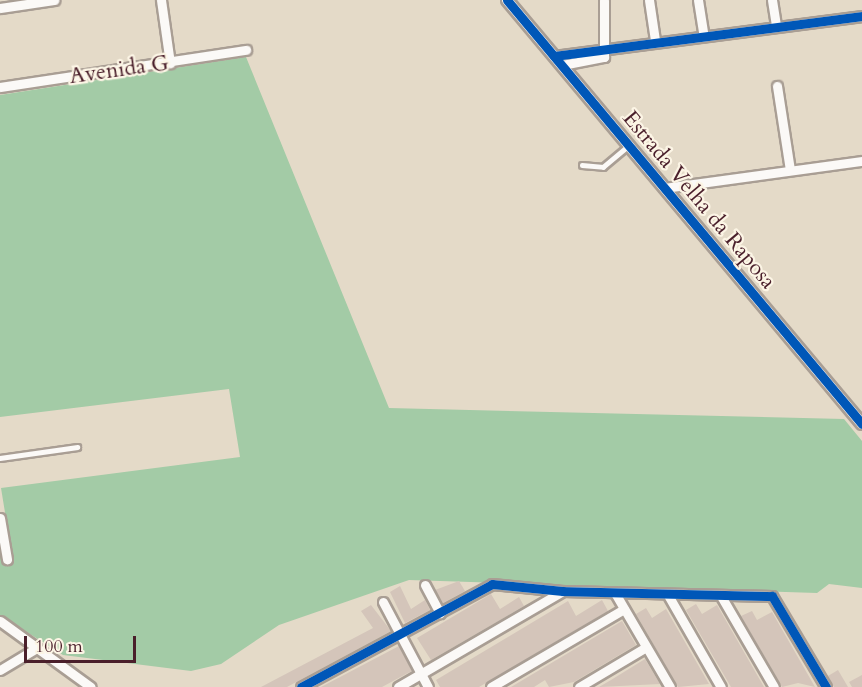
<!DOCTYPE html>
<html>
<head>
<meta charset="utf-8">
<style>
  body { margin:0 }
  #map { position:relative; width:862px; height:687px; overflow:hidden; background:#e4dac8; font-family:Cardo,serif }
  div>[style] { position:absolute }
  .forest>* { inset:0; background:#a3cba6 }
  .building>* { inset:0; background:#d4c5ba }
  .roads { filter:drop-shadow(2px 0 #a99e94) drop-shadow(-2px 0 #a99e94) drop-shadow(0 2px #a99e94) drop-shadow(0 -2px #a99e94) }
  .service>* { height:4.5px; margin:-2.25px; padding:0 2.25px; transform-origin:2.25px; border-radius:2.25px; background:#fbf9f7 }
  .minor>* { height:9px; margin:-4.5px; padding:0 4.5px; transform-origin:4.5px; border-radius:4.5px; background:#fbf9f7 }
  .tertiary>* { height:10px; margin:-5px; padding:0 5px; transform-origin:5px; border-radius:5px; background:#fbf9f7 }
  .cycleway>* { height:9px; margin:-4.5px; padding:0 4.5px; transform-origin:4.5px; border-radius:4.5px; background:#0057b8 }
  span { translate:-50% -50%; white-space:nowrap; text-align:center; line-height:1.15; -webkit-text-stroke:4.5px #fcf5e5; paint-order:stroke }
  .street-label { font-size:22px; color:#4a1f2b }
  .scale { position:absolute; left:24px; top:636px; width:112px; height:27px; box-sizing:border-box; border:3px solid #4a1f2b; border-top:0; padding-left:8px; font-size:18px; line-height:21px; white-space:nowrap; color:#4a1f2b; -webkit-text-stroke:4px #fcf5e5; paint-order:stroke }
</style>
</head>
<body>
<div id="map">
  <div class="forest">
    <i style="clip-path:polygon(246px 57px,389px 408px,844px 419px,862px 441px,862px 588px,829px 584px,817px 593px,409px 580px,279px 625px,221px 664px,191px 671px,63px 655px,0 615px,0 555px,10px 551px,10px 543px,1px 488px,240px 457px,229px 389px,0 417px,0 95px)"></i>
  </div>
  <div class="building">
    <i style="clip-path:polygon(459px 581px,465px 591px,443px 603px,435px 590px)"></i>
    <i style="clip-path:polygon(400px 586px,411px 609px,425px 600px,430px 610px,405px 623px,390px 592px)"></i>
    <i style="clip-path:polygon(491px 594px,500px 609px,519px 597px,524px 606px,431px 660px,417px 638px)"></i>
    <i style="clip-path:polygon(602px 600px,608px 611px,479px 687px,440px 687px,436px 680px,568px 601px,576px 616px)"></i>
    <i style="clip-path:polygon(696px 604px,702px 614px,717px 605px,764px 687px,731px 687px,686px 610px)"></i>
    <i style="clip-path:polygon(371px 605px,391px 631px,287px 687px,261px 687px,373px 628px,361px 611px)"></i>
    <i style="clip-path:polygon(646px 608px,652px 618px,666px 609px,709px 684px,678px 687px,636px 614px)"></i>
    <i style="clip-path:polygon(752px 611px,757px 620px,772px 612px,815px 687px,798px 683px,782px 687px,741px 616px)"></i>
    <i style="clip-path:polygon(622px 621px,636px 645px,574px 682px,549px 687px,545px 680px,534px 687px,511px 687px)"></i>
    <i style="clip-path:polygon(399px 646px,412px 671px,406px 674px,382px 687px,321px 687px)"></i>
    <i style="clip-path:polygon(645px 659px,660px 684px,599px 687px,611px 680px)"></i>
    <i style="clip-path:polygon(838px 670px,848px 687px,834px 687px,828px 676px)"></i>
    <i style="clip-path:polygon(862px 675px,862px 687px,852px 687px,849px 682px)"></i>
  </div>
  <div class="roads">
    <div class="service">
      <i style="left:582px;top:165px;width:21px;rotate:5deg"></i>
      <i style="left:603px;top:167px;width:33px;rotate:-40deg"></i>
      <i style="left:0;top:458px;width:78px;rotate:-8.1deg"></i>
    </div>
    <div class="minor">
      <i style="left:161px;top:0;width:64px;rotate:81.9deg"></i>
      <i style="left:649px;top:0;width:40px;rotate:81.5deg"></i>
      <i style="left:698px;top:0;width:33px;rotate:81deg"></i>
      <i style="left:772px;top:0;width:25px;rotate:81deg"></i>
      <i style="left:0;top:8px;width:55px;rotate:-8.4deg"></i>
      <i style="left:554px;top:56px;width:311px;rotate:-7.4deg"></i>
      <i style="left:562px;top:65px;width:43px;rotate:-10.8deg"></i>
      <i style="left:604px;top:57px;width:57px;rotate:-90deg"></i>
      <i style="left:777px;top:86px;width:85px;rotate:81.2deg"></i>
      <i style="left:0;top:87px;width:249px;rotate:-8.6deg"></i>
      <i style="left:664px;top:188px;width:200px;rotate:-7.8deg"></i>
      <i style="left:0;top:518px;width:42px;rotate:80.3deg"></i>
      <i style="left:425px;top:585px;width:32px;rotate:62deg"></i>
      <i style="left:615px;top:593px;width:109px;rotate:59.7deg"></i>
      <i style="left:668px;top:595px;width:106px;rotate:60.1deg"></i>
      <i style="left:721px;top:596px;width:105px;rotate:59.8deg"></i>
      <i style="left:383px;top:602px;width:96px;rotate:62.1deg"></i>
      <i style="left:0;top:621px;width:112px;rotate:36deg"></i>
      <i style="left:0;top:670px;width:41px;rotate:-31deg"></i>
      <i style="left:301px;top:687px;width:217px;rotate:-28.3deg"></i>
      <i style="left:492px;top:584px;width:71px;rotate:5.6deg"></i>
      <i style="left:563px;top:591px;width:209px;rotate:1.4deg"></i>
      <i style="left:772px;top:596px;width:106px;rotate:59.3deg"></i>
      <i style="left:398px;top:687px;width:191px;rotate:-30.2deg"></i>
      <i style="left:491px;top:687px;width:154px;rotate:-30.4deg"></i>
      <i style="left:579px;top:687px;width:78px;rotate:-30.8deg"></i>
    </div>
    <div class="tertiary">
      <i style="left:507px;top:0;width:553px;rotate:50.06deg"></i>
    </div>
  </div>
  <div class="cycleway">
    <i style="left:507px;top:0;width:553px;rotate:50.06deg"></i>
    <i style="left:554px;top:56px;width:311px;rotate:-7.4deg"></i>
    <i style="left:301px;top:687px;width:217px;rotate:-28.3deg"></i>
    <i style="left:492px;top:584px;width:71px;rotate:5.6deg"></i>
    <i style="left:563px;top:591px;width:209px;rotate:1.4deg"></i>
    <i style="left:772px;top:596px;width:106px;rotate:59.3deg"></i>
  </div>
  <div class="street-label">
    <span style="left:119px;top:70px;rotate:-8deg">Avenida G</span>
    <span style="left:699px;top:200px;rotate:50deg">Estrada Velha da Raposa</span>
  </div>
  <div class="scale">100 m</div>
</div>
</body>
</html>
